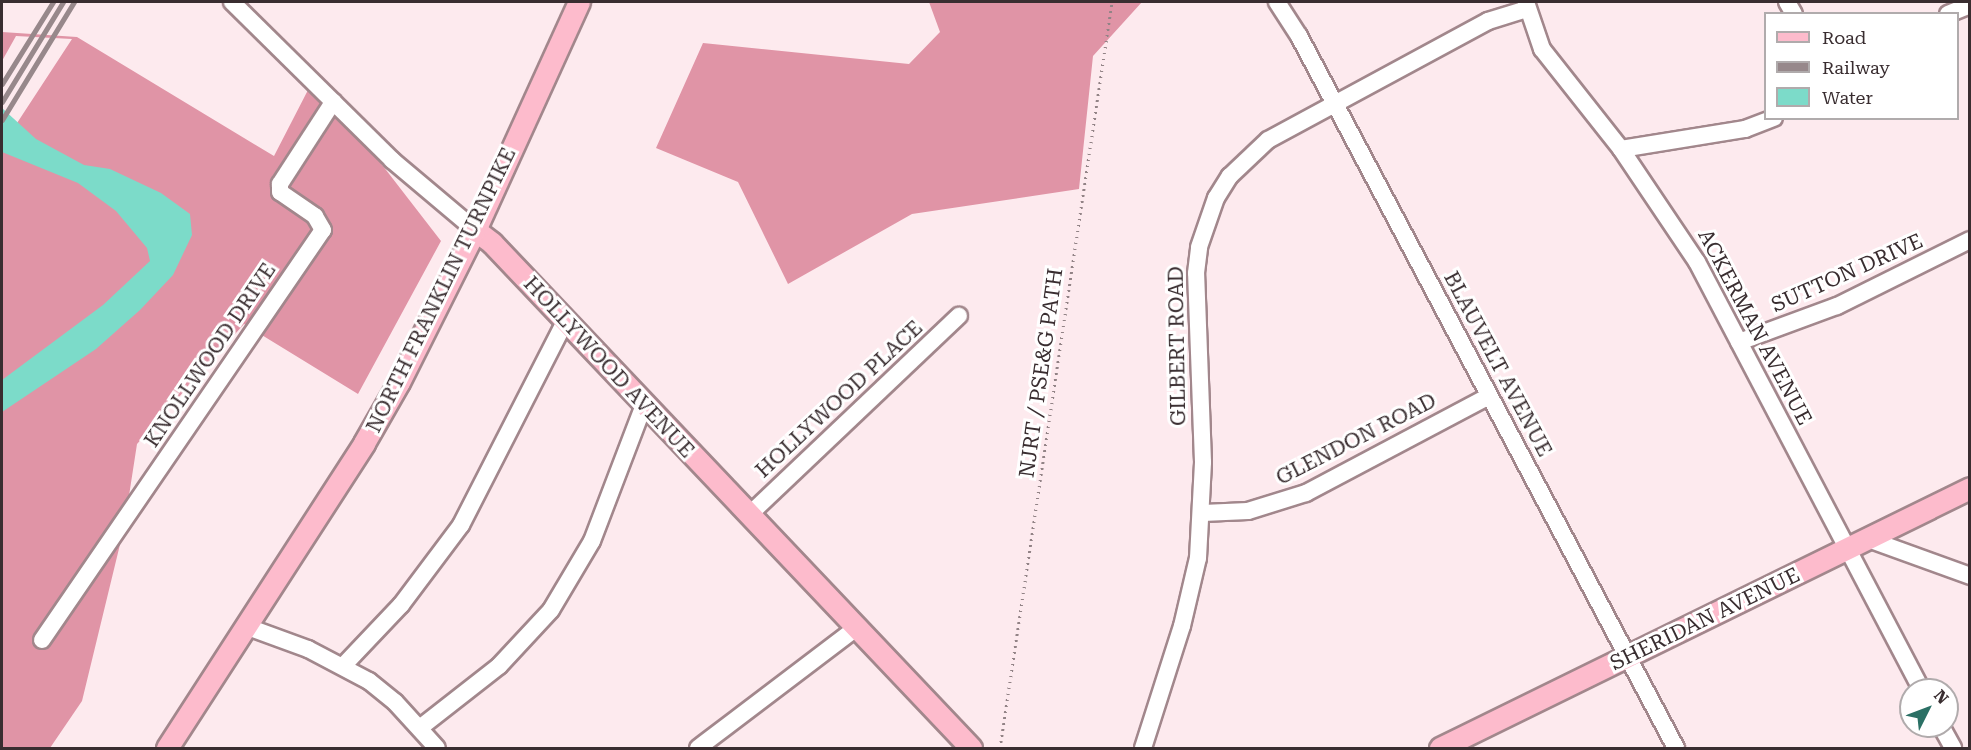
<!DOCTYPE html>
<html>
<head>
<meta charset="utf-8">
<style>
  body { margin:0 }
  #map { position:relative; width:1971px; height:750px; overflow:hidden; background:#fdeaee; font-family:"Roboto Serif",serif }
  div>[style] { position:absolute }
  .forest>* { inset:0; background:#e094a6 }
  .water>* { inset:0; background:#7cdbc9 }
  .path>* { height:3px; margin-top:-1.5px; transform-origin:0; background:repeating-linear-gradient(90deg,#928386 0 1.5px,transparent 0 6px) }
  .roads { filter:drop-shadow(2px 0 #a2878c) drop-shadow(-2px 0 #a2878c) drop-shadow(0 2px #a2878c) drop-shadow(0 -2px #a2878c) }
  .minor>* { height:16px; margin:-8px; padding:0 8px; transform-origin:8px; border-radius:8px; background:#fff }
  .major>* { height:21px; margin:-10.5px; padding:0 10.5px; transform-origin:10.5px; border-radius:10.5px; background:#fdbbcc }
  .rail>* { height:4.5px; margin:-2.25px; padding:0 2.25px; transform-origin:2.25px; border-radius:2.25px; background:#97888b }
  span { translate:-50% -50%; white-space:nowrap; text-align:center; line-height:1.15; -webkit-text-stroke:6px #fff; paint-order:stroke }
  .street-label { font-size:21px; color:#392d30 }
  .frame { position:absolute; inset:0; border:3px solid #392d30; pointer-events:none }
  .legend { position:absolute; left:1764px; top:12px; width:195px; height:108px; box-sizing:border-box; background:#fff; border:2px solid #b0abac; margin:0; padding:8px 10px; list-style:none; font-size:18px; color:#392d30 }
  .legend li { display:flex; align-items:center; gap:12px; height:30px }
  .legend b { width:30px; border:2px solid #b0abac }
  .north { position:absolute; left:1899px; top:678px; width:60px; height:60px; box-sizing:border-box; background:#fff; border:2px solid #b0abac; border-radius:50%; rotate:48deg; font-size:16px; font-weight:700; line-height:24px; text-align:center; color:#392d30 }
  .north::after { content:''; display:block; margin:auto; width:21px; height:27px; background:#2b7065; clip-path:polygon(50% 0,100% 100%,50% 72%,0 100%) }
</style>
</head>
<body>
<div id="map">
  <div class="forest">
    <i style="clip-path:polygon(929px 2px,1142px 2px,1093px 56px,1079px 189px,912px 214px,788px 284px,738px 182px,656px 148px,703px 43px,909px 64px,940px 32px)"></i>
    <i style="clip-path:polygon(2px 32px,77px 37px,274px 156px,308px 90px,376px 157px,441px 241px,358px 394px,244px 324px,137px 444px,124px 528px,82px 701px,50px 748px,2px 748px,2px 146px,72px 39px,16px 36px,2px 61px)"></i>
  </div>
  <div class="water">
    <i style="clip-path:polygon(2px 108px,36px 139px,84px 165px,110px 169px,161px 193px,190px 214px,192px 235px,173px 275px,140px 310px,96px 349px,2px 412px,2px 380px,103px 305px,150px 261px,147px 248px,116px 211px,78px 183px,2px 152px)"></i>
  </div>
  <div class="path">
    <i style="left:1000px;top:748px;width:754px;rotate:-81.46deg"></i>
  </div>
  <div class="roads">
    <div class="minor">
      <i style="left:232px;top:2px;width:225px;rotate:44.6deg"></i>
      <i style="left:392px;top:160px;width:109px;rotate:40.1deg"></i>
      <i style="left:1277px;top:2px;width:40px;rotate:57.1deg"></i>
      <i style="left:1299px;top:36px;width:806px;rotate:62.1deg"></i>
      <i style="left:1526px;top:2px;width:50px;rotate:71.2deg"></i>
      <i style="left:1542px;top:49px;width:127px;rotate:51.7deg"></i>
      <i style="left:1621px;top:149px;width:136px;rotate:56.1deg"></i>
      <i style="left:1697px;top:262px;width:484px;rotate:62.3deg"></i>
      <i style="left:1787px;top:2px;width:14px;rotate:60deg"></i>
      <i style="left:1948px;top:14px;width:24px;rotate:-22deg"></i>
      <i style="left:1621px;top:149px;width:126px;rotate:-9.2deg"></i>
      <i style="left:1745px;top:129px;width:31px;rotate:-21deg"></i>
      <i style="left:1739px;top:342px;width:104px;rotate:-20.2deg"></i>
      <i style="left:1837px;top:306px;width:148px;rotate:-26.4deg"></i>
      <i style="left:1203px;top:513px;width:45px;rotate:-2.5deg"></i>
      <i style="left:1248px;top:511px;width:61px;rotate:-17.2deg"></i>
      <i style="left:1306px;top:493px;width:207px;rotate:-27.9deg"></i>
      <i style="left:750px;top:514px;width:288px;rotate:-43.5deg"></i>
      <i style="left:1868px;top:539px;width:109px;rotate:19.9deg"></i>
      <i style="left:245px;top:626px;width:67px;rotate:20.1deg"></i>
      <i style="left:308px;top:649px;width:69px;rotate:27.7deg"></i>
      <i style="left:369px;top:681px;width:33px;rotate:39deg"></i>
      <i style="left:395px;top:702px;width:62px;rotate:47.6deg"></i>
      <i style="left:42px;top:640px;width:497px;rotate:-55.6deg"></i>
      <i style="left:323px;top:230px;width:16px;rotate:-120deg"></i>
      <i style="left:315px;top:216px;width:42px;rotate:-145.6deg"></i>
      <i style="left:280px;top:192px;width:8px;rotate:-90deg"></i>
      <i style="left:280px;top:184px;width:98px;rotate:-57.1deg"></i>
      <i style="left:344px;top:665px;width:83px;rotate:-46.5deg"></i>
      <i style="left:401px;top:605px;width:100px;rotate:-53.1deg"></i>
      <i style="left:461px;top:525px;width:230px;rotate:-62.9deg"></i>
      <i style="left:1941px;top:726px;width:25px;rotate:61deg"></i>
      <i style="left:421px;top:727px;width:99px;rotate:-38deg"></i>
      <i style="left:499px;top:666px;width:76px;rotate:-47.1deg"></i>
      <i style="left:551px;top:610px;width:80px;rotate:-59.3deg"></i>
      <i style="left:592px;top:541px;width:146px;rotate:-69.1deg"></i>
      <i style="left:698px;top:748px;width:198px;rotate:-37.2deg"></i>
      <i style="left:1143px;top:748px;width:128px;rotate:-72.3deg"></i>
      <i style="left:1182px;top:626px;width:70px;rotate:-76.8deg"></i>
      <i style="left:1198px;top:558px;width:96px;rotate:-87deg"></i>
      <i style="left:1203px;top:462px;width:189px;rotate:-92.1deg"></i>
      <i style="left:1196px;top:273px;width:26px;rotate:-83deg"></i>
      <i style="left:1199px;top:247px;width:52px;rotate:-70.9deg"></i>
      <i style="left:1216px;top:198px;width:26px;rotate:-58deg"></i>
      <i style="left:1230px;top:176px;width:52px;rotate:-43.5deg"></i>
      <i style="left:1268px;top:140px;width:250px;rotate:-28.4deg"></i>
      <i style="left:1488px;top:21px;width:41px;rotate:-17.1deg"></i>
    </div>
    <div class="major">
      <i style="left:475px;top:230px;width:21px;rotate:37deg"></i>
      <i style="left:492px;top:243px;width:696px;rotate:46.51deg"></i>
      <i style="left:167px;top:748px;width:363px;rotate:-57.1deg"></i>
      <i style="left:364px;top:443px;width:70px;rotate:-60.2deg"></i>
      <i style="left:399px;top:382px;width:170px;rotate:-63.4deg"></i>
      <i style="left:475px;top:230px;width:251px;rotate:-65.5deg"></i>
      <i style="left:1440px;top:748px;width:590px;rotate:-26.13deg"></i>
    </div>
  </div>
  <div class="rail">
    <i style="left:2px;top:84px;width:97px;rotate:-58.1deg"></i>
    <i style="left:2px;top:102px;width:117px;rotate:-58.6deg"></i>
    <i style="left:2px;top:120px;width:138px;rotate:-58.6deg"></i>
  </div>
  <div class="street-label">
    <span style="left:1847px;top:273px;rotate:-24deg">SUTTON DRIVE</span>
    <span style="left:441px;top:290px;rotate:-64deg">NORTH FRANKLIN TURNPIKE</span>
    <span style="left:1755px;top:327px;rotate:62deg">ACKERMAN AVENUE</span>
    <span style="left:1177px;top:346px;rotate:-91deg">GILBERT ROAD</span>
    <span style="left:210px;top:355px;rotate:-56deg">KNOLLWOOD DRIVE</span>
    <span style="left:1498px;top:364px;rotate:62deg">BLAUVELT AVENUE</span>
    <span style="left:609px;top:367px;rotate:47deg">HOLLYWOOD AVENUE</span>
    <span style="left:1041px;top:373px;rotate:-82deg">NJRT / PSE&amp;G PATH</span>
    <span style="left:839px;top:399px;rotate:-43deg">HOLLYWOOD PLACE</span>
    <span style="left:1356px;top:439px;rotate:-27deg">GLENDON ROAD</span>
    <span style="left:1705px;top:619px;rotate:-26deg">SHERIDAN AVENUE</span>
  </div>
  <div class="frame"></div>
  <ul class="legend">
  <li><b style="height:8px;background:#fdbbcc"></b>Road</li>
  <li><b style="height:8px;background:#97888b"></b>Railway</li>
  <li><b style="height:16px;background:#7cdbc9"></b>Water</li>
  </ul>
  <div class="north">N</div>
</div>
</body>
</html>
